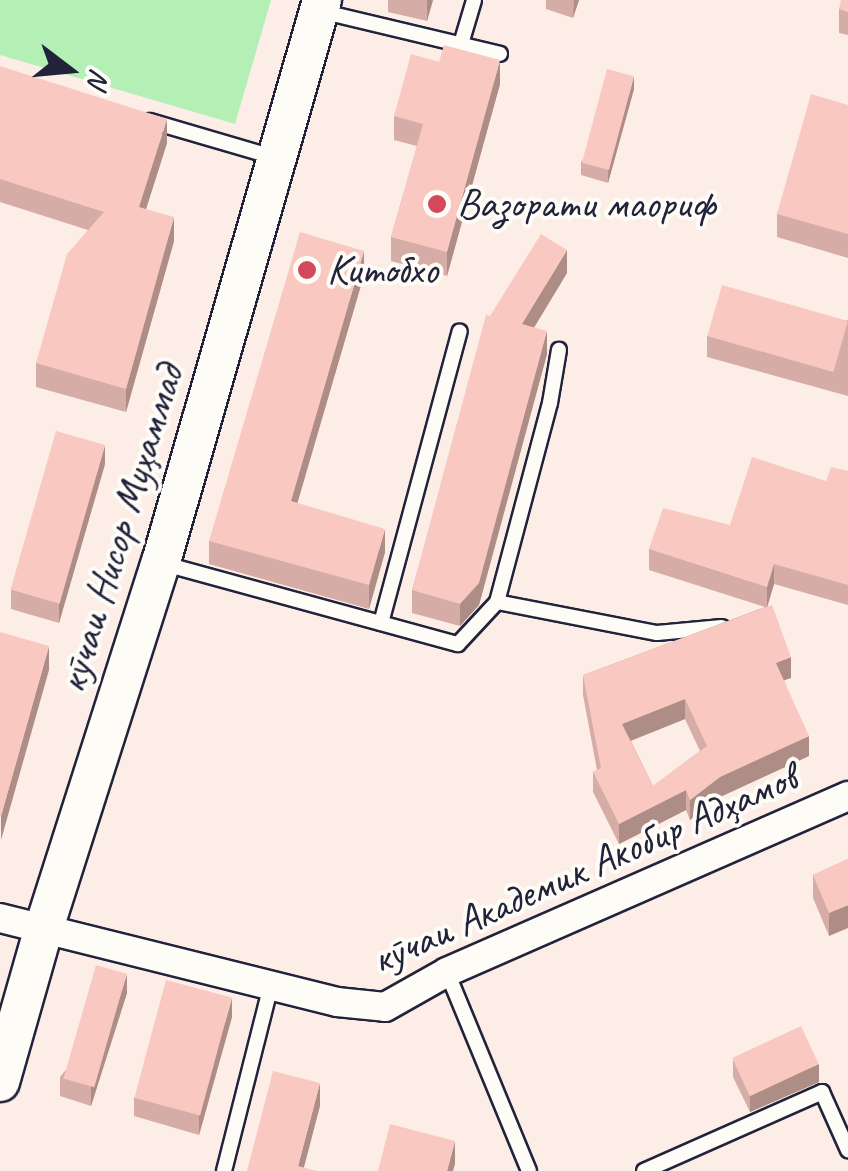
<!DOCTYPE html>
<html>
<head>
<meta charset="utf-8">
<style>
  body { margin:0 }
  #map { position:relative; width:848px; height:1171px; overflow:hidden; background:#fcede7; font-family:Caveat,sans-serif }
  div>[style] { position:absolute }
  .green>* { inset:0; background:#b4f0b5 }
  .roads { filter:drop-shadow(2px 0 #22223b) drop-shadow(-2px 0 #22223b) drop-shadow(0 2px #22223b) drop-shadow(0 -2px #22223b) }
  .lane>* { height:14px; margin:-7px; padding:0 7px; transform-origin:7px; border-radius:7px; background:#fdfcf7 }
  .street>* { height:28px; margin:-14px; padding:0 14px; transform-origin:14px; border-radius:14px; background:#fdfcf7 }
  .secondary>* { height:38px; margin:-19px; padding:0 19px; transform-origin:19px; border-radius:19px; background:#fdfcf7 }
  .wall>* { inset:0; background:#d6ada6 }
  .shaded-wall>* { inset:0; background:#ae8d87 }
  .building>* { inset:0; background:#f9c9c1; transform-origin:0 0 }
  .dots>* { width:28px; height:28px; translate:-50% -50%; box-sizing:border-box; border:5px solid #fdfcf7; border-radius:50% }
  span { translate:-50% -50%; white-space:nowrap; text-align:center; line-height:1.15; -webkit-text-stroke:8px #fdfcf7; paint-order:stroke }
  .poi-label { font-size:42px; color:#22223b }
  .left { translate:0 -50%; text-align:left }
  .street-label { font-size:42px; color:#22223b }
  .north { position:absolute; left:20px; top:20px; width:100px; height:100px; -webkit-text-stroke:8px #fdfcf7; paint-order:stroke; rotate:106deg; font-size:28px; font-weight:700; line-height:40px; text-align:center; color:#22223b }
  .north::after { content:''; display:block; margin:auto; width:35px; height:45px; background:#22223b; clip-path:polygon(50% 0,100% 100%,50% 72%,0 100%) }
</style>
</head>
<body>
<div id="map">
  <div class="green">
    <i style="clip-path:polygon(0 0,271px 0,235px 124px,0 55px)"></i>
  </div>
  <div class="roads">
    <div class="lane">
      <i style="left:320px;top:11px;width:185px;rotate:13.4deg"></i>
      <i style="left:461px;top:44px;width:46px;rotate:-73.5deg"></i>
      <i style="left:150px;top:121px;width:128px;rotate:16.3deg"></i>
      <i style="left:161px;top:563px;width:308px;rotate:15.3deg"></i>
      <i style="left:458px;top:644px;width:57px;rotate:-47.1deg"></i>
      <i style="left:497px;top:602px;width:206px;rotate:-75.1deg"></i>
      <i style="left:550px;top:403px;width:54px;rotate:-80.4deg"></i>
      <i style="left:497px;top:602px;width:163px;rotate:11deg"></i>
      <i style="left:657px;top:633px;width:65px;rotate:-5.3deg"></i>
      <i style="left:381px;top:623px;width:302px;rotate:-74.9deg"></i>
      <i style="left:447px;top:972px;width:215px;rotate:67.6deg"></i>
      <i style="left:224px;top:1171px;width:192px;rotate:-75.8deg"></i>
      <i style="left:644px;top:1171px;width:195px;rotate:-23.9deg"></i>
      <i style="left:822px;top:1092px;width:64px;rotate:65.9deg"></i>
    </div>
    <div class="street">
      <i style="left:0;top:918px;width:347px;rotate:14deg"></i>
      <i style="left:337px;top:1002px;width:48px;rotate:5.9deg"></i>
      <i style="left:385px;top:1007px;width:71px;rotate:-29.4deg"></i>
      <i style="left:447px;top:972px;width:438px;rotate:-23.7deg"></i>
    </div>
    <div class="secondary">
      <i style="left:0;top:1082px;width:160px;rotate:-74.1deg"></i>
      <i style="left:44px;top:928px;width:384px;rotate:-72.3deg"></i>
      <i style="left:161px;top:562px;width:585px;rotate:-74.01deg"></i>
    </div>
  </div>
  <div class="wall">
    <i style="clip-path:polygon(388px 0,433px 0,427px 21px,388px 12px)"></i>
    <i style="clip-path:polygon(546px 0,579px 0,573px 18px,546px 9px)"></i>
    <i style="clip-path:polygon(848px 0,848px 35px,839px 33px,839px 9px)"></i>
    <i style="clip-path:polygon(439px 62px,500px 84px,447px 276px,391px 261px,391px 237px,417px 146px,394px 140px,394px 116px)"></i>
    <i style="clip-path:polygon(0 66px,167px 143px,146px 209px,174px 241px,126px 412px,36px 387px,36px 363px,88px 230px,0 202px)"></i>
    <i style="clip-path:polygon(634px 89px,608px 183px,581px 175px,581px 162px)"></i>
    <i style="clip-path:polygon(848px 105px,848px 258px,777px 237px,777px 214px)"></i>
    <i style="clip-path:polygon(567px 273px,534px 328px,547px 354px,479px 605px,460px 626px,412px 613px,412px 590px,490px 316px)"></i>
    <i style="clip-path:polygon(364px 275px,297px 503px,385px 552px,369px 609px,209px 564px,209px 541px)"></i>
    <i style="clip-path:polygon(848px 320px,848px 396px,707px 357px,707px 336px)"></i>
    <i style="clip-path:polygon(105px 464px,59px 623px,11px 609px,11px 590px)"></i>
    <i style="clip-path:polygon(evenodd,848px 471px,848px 605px,774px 584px,767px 606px,791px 678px,784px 680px,809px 756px,720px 797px,690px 820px,686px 810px,619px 844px,593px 792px,593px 772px,597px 770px,583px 695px,583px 675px,765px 607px,649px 570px,649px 549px,730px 525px,848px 471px,685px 719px,700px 751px,653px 786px,631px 741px,685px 719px)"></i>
    <i style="clip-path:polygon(848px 859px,829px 936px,813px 898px,813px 875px)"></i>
    <i style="clip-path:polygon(127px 993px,91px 1106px,60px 1096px,60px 1077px)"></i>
    <i style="clip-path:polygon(232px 1017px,199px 1135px,134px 1116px,134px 1098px)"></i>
    <i style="clip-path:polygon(733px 1059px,819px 1082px,750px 1112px,733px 1077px)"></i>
  </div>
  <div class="shaded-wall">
    <i style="clip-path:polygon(427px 0,433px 0,427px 21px)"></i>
    <i style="clip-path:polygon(574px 0,579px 0,573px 18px)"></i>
    <i style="clip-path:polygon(500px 60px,500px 84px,447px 276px,447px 252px)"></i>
    <i style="clip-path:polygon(634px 76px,634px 89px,608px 183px,608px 170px)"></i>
    <i style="clip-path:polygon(167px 119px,167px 143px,139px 231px,139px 207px)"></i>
    <i style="clip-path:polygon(174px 217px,174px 241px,126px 412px,126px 389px)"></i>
    <i style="clip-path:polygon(567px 250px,567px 273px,522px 347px,522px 324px)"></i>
    <i style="clip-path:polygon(364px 251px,364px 275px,291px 525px,291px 501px)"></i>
    <i style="clip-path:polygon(547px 331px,547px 354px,479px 605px,460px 626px,460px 604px)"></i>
    <i style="clip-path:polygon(105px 445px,105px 464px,59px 623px,59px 604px)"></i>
    <i style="clip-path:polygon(385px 529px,385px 552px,369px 609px,369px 585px)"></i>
    <i style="clip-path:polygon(774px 564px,774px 584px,767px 608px,767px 587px)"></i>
    <i style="clip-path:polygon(49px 646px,49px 670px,1px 840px,1px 816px)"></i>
    <i style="clip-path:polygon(791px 657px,791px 678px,776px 683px,776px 663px)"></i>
    <i style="clip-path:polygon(685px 699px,685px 719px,622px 744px,622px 724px)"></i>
    <i style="clip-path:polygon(809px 736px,809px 756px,720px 797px,690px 820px,690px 800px,720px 777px)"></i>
    <i style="clip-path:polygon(686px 790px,686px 810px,619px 844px,619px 824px)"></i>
    <i style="clip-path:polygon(848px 905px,848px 928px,829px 936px,829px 913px)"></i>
    <i style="clip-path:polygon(127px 974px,127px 993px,91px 1106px,91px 1087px)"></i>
    <i style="clip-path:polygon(232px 998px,232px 1017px,199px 1135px,199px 1116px)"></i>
    <i style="clip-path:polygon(819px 1064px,819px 1082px,750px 1112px,750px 1094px)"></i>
    <i style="clip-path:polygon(320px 1083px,320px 1106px,303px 1171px,298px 1166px)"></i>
    <i style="clip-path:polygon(455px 1141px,455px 1164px,453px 1171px,447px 1171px)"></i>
  </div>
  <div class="building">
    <i style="clip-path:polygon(841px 0,848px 0,848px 12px,839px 9px)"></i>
    <i style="clip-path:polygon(444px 45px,500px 60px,447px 252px,391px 237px,423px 124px,394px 116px,411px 54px,439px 62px)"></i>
    <i style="clip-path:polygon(0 66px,167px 119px,139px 207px,174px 217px,126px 389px,36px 363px,67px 254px,104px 212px,0 179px)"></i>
    <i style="left:607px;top:69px;width:28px;height:97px;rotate:15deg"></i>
    <i style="clip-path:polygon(811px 94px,848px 105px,848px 234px,777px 214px)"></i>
    <i style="clip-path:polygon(300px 232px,364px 251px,291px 501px,385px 529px,369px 585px,209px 541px)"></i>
    <i style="clip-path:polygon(541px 234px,567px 250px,522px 324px,547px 331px,479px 583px,460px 604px,412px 590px,486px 315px,490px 316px)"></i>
    <i style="left:722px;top:285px;width:131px;height:53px;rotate:16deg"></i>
    <i style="left:56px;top:431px;width:51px;height:165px;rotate:16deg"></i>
    <i style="clip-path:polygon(752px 457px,826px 481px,831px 467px,848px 471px,848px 585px,774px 564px,767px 587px,649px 549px,663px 508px,730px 525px)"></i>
    <i style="clip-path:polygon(evenodd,772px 605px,791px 657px,776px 663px,809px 736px,720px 777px,690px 800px,686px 790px,619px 824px,593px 772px,601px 768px,583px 675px,772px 605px,685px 699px,707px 746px,653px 786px,622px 724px,685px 699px)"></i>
    <i style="clip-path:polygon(0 632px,49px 646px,1px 816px,0 816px)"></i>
    <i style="clip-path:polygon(848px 859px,848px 905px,829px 913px,813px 875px)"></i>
    <i style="left:96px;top:965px;width:32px;height:118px;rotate:16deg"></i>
    <i style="left:166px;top:980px;width:68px;height:122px;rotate:15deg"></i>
    <i style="left:801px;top:1026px;width:42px;height:76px;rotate:65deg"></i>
    <i style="clip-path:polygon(273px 1071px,320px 1083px,298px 1166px,317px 1171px,247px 1171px)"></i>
    <i style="clip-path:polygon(390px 1124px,455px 1141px,447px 1171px,378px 1171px)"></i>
  </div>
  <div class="dots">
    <i style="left:437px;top:204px;background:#d1495b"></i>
    <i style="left:307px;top:270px;background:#d1495b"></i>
  </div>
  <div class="poi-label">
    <span class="left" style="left:457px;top:204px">Вазорати маориф</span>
    <span class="left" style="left:327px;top:270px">Китобхо</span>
  </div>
  <div class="street-label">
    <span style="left:121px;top:529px;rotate:-73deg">кӯчаи Нисор Муҳаммад</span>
    <span style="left:584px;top:869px;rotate:-24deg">кӯчаи Академик Акобир Адҳамов</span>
  </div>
  <div class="north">N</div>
</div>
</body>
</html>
